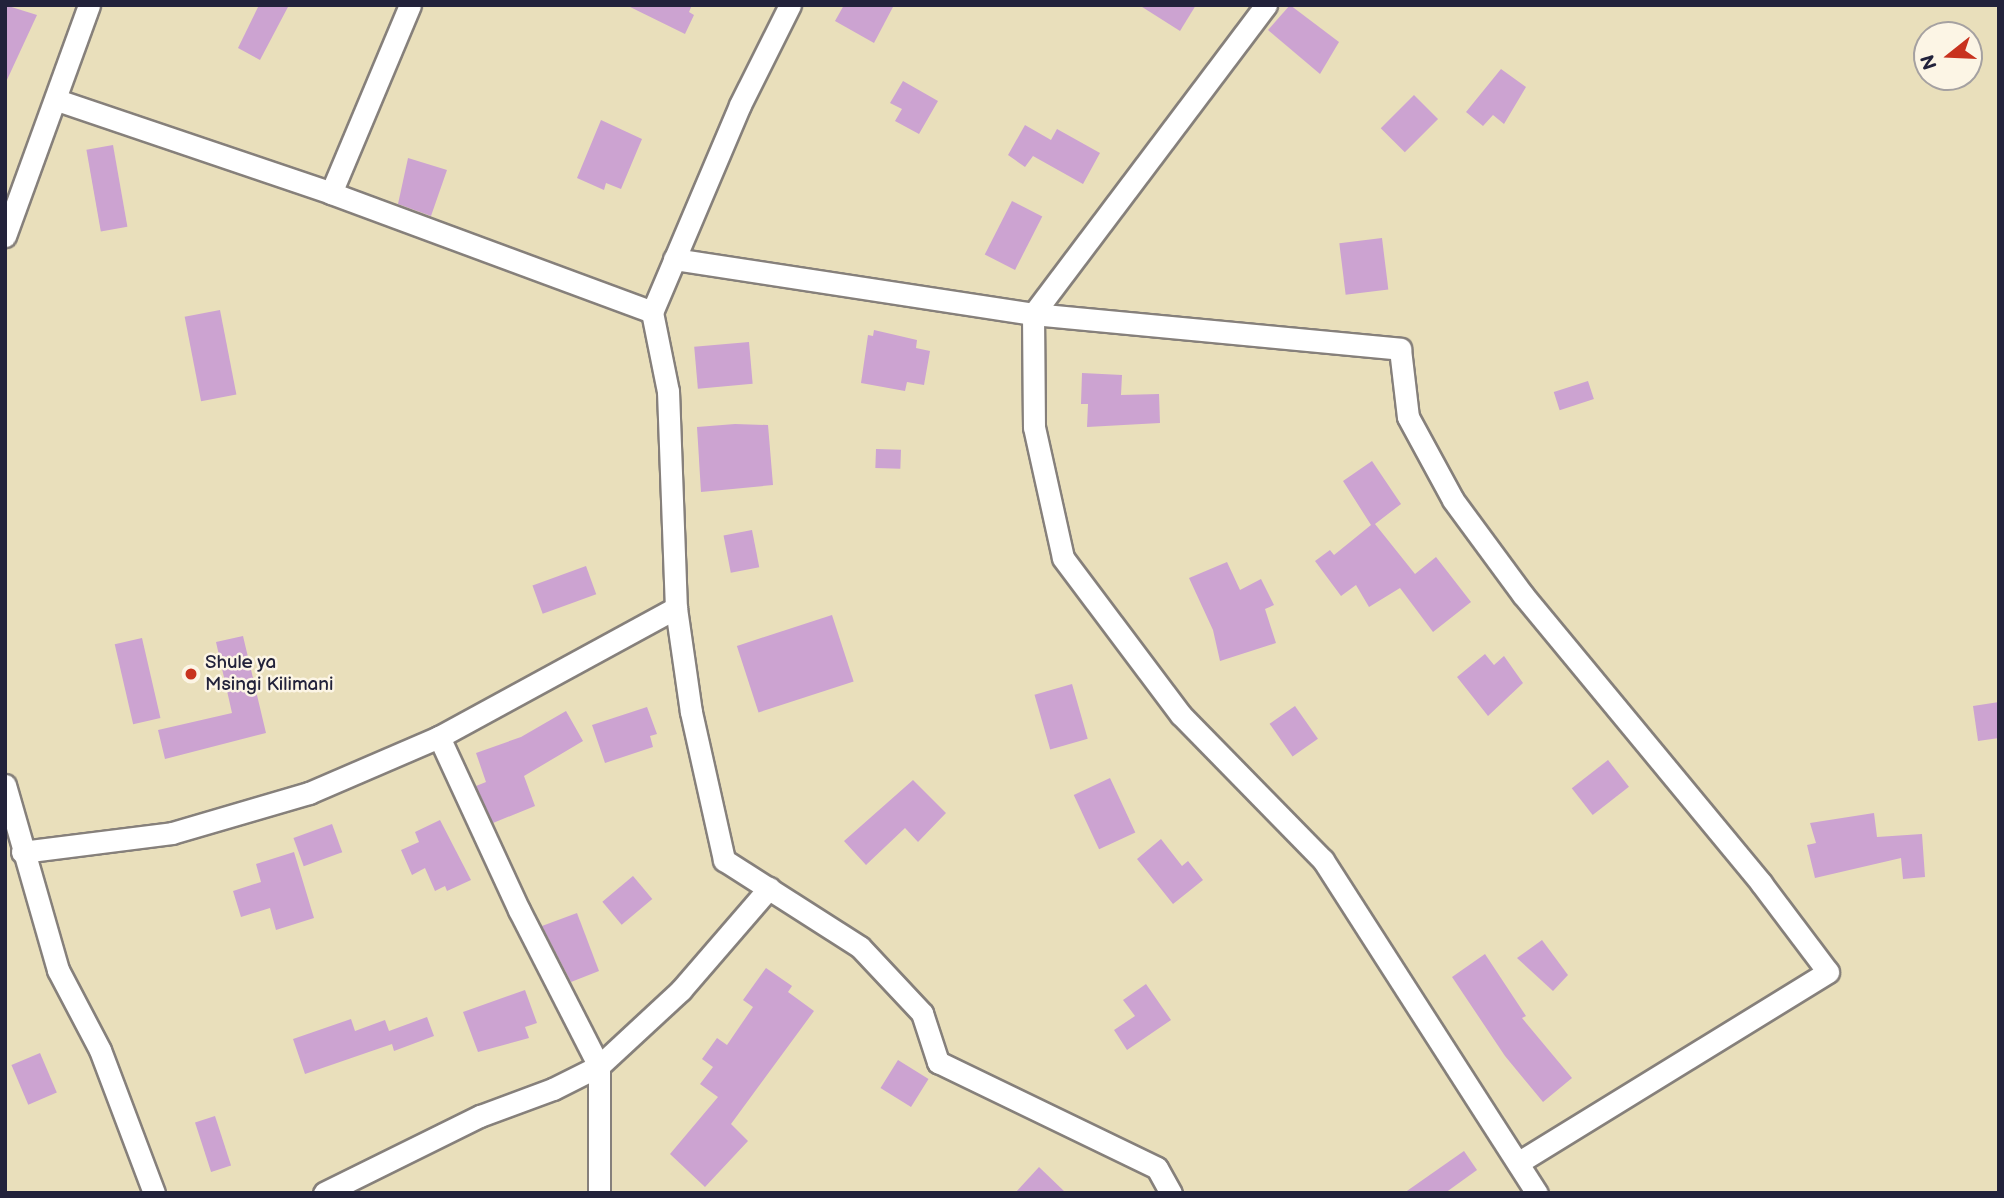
<!DOCTYPE html>
<html>
<head>
<meta charset="utf-8">
<style>
  body { margin:0 }
  #map { position:relative; width:2004px; height:1198px; overflow:hidden; background:#e9dfbb; font-family:"Balsamiq Sans",sans-serif }
  div>[style] { position:absolute }
  .building>* { inset:0; background:#cca3d1; transform-origin:0 0 }
  .roads { filter:drop-shadow(2px 0 #86807b) drop-shadow(-2px 0 #86807b) drop-shadow(0 2px #86807b) drop-shadow(0 -2px #86807b) }
  .street>* { height:21px; margin:-10.5px; padding:0 10.5px; transform-origin:10.5px; border-radius:10.5px; background:#fff }
  .dots>* { width:19px; height:19px; translate:-50% -50%; box-sizing:border-box; border:4px solid #fcf5e5; border-radius:50% }
  span { translate:-50% -50%; white-space:nowrap; text-align:center; line-height:1.15; -webkit-text-stroke:5px #fcf5e5; paint-order:stroke }
  .poi-label { font-size:19px; color:#22223b }
  .left { translate:0 -50%; text-align:left }
  .frame { position:absolute; inset:0; border:7px solid #22223b; pointer-events:none }
  .north { position:absolute; left:1913px; top:21px; width:70px; height:70px; box-sizing:border-box; background:#fcf5e5; border:2px solid #a5a1a1; border-radius:50%; rotate:252deg; font-size:19px; font-weight:700; line-height:28px; text-align:center; color:#22223b }
  .north::after { content:''; display:block; margin:auto; width:24px; height:32px; background:#c8321e; clip-path:polygon(50% 0,100% 100%,50% 72%,0 100%) }
</style>
</head>
<body>
<div id="map">
  <div class="building">
    <i style="clip-path:polygon(5px 5px,37px 15px,6px 82px,5px 82px)"></i>
    <i style="clip-path:polygon(259px 5px,289px 5px,260px 60px,238px 48px)"></i>
    <i style="clip-path:polygon(626px 5px,692px 5px,689px 12px,694px 15px,685px 34px)"></i>
    <i style="clip-path:polygon(844px 5px,894px 5px,874px 43px,835px 21px)"></i>
    <i style="clip-path:polygon(1139px 5px,1196px 5px,1180px 31px)"></i>
    <i style="clip-path:polygon(1290px 5px,1339px 42px,1320px 74px,1268px 30px)"></i>
    <i style="clip-path:polygon(1501px 69px,1526px 87px,1504px 124px,1493px 115px,1483px 126px,1466px 112px)"></i>
    <i style="clip-path:polygon(903px 81px,938px 101px,919px 134px,895px 121px,902px 109px,890px 103px)"></i>
    <i style="left:1414px;top:95px;width:34px;height:47px;rotate:45deg"></i>
    <i style="clip-path:polygon(601px 120px,642px 139px,621px 189px,606px 183px,604px 190px,577px 178px)"></i>
    <i style="clip-path:polygon(1025px 125px,1051px 140px,1057px 129px,1100px 153px,1083px 184px,1033px 156px,1025px 167px,1008px 155px)"></i>
    <i style="left:113px;top:145px;width:83px;height:27px;rotate:80deg"></i>
    <i style="clip-path:polygon(408px 158px,447px 170px,431px 216px,398px 204px)"></i>
    <i style="left:1012px;top:201px;width:34px;height:60px;rotate:27deg"></i>
    <i style="left:1382px;top:238px;width:52px;height:43px;rotate:83deg"></i>
    <i style="left:220px;top:310px;width:86px;height:36px;rotate:79deg"></i>
    <i style="clip-path:polygon(874px 330px,917px 340px,916px 348px,930px 351px,924px 385px,907px 382px,905px 391px,861px 383px,868px 335px,873px 336px)"></i>
    <i style="left:749px;top:342px;width:42px;height:55px;rotate:85deg"></i>
    <i style="clip-path:polygon(1082px 373px,1122px 375px,1121px 395px,1159px 394px,1160px 423px,1087px 427px,1088px 404px,1081px 404px)"></i>
    <i style="left:1588px;top:381px;width:19px;height:36px;rotate:72deg"></i>
    <i style="clip-path:polygon(735px 424px,768px 425px,773px 485px,701px 492px,697px 427px)"></i>
    <i style="left:876px;top:449px;width:25px;height:19px;rotate:2deg"></i>
    <i style="clip-path:polygon(1372px 461px,1401px 504px,1375px 524px,1415px 574px,1436px 557px,1471px 602px,1433px 632px,1400px 588px,1369px 607px,1356px 585px,1341px 596px,1315px 561px,1330px 550px,1334px 555px,1371px 525px,1343px 481px)"></i>
    <i style="left:752px;top:530px;width:38px;height:29px;rotate:79deg"></i>
    <i style="clip-path:polygon(1227px 562px,1240px 590px,1261px 579px,1274px 605px,1265px 609px,1276px 643px,1220px 661px,1213px 630px,1189px 578px)"></i>
    <i style="left:586px;top:566px;width:30px;height:57px;rotate:70deg"></i>
    <i style="left:832px;top:615px;width:70px;height:100px;rotate:72deg"></i>
    <i style="clip-path:polygon(243px 636px,266px 733px,165px 759px,158px 730px,232px 713px,216px 642px)"></i>
    <i style="left:142px;top:638px;width:82px;height:28px;rotate:77deg"></i>
    <i style="clip-path:polygon(1485px 654px,1494px 665px,1504px 656px,1523px 683px,1488px 716px,1457px 677px)"></i>
    <i style="left:1072px;top:684px;width:57px;height:39px;rotate:74deg"></i>
    <i style="clip-path:polygon(1999px 702px,1999px 738px,1978px 741px,1973px 706px)"></i>
    <i style="left:1295px;top:706px;width:40px;height:31px;rotate:55deg"></i>
    <i style="clip-path:polygon(647px 707px,657px 734px,650px 736px,653px 747px,605px 763px,592px 725px)"></i>
    <i style="clip-path:polygon(566px 711px,583px 741px,524px 776px,535px 806px,493px 823px,476px 786px,486px 782px,476px 753px,521px 737px)"></i>
    <i style="left:1608px;top:760px;width:34px;height:46px;rotate:52deg"></i>
    <i style="left:1110px;top:778px;width:60px;height:40px;rotate:65deg"></i>
    <i style="clip-path:polygon(913px 780px,946px 813px,918px 842px,905px 828px,866px 865px,844px 841px)"></i>
    <i style="clip-path:polygon(1874px 813px,1877px 837px,1922px 834px,1925px 877px,1903px 879px,1901px 858px,1815px 878px,1807px 845px,1816px 843px,1810px 823px)"></i>
    <i style="clip-path:polygon(440px 820px,471px 880px,447px 891px,445px 886px,435px 891px,425px 868px,412px 875px,401px 850px,419px 842px,415px 832px)"></i>
    <i style="left:332px;top:824px;width:30px;height:41px;rotate:70deg"></i>
    <i style="clip-path:polygon(1161px 839px,1182px 866px,1188px 861px,1203px 880px,1173px 904px,1137px 859px)"></i>
    <i style="clip-path:polygon(294px 852px,314px 918px,276px 930px,270px 908px,241px 917px,233px 891px,261px 882px,256px 864px)"></i>
    <i style="left:633px;top:876px;width:30px;height:40px;rotate:50deg"></i>
    <i style="clip-path:polygon(577px 913px,599px 971px,571px 982px,542px 926px)"></i>
    <i style="clip-path:polygon(1542px 940px,1568px 975px,1553px 991px,1517px 958px)"></i>
    <i style="clip-path:polygon(1485px 954px,1526px 1016px,1522px 1018px,1572px 1078px,1543px 1102px,1505px 1056px,1452px 977px)"></i>
    <i style="clip-path:polygon(766px 968px,792px 986px,788px 992px,814px 1011px,731px 1124px,748px 1141px,705px 1187px,670px 1154px,718px 1097px,700px 1084px,713px 1067px,702px 1059px,717px 1038px,727px 1045px,753px 1007px,743px 1000px)"></i>
    <i style="clip-path:polygon(1146px 984px,1171px 1020px,1127px 1050px,1114px 1030px,1135px 1016px,1123px 1000px)"></i>
    <i style="clip-path:polygon(525px 990px,537px 1023px,525px 1027px,529px 1038px,478px 1052px,463px 1012px)"></i>
    <i style="clip-path:polygon(427px 1017px,434px 1036px,394px 1051px,392px 1044px,305px 1074px,293px 1039px,351px 1019px,355px 1031px,385px 1020px,389px 1031px)"></i>
    <i style="left:40px;top:1053px;width:43px;height:31px;rotate:67deg"></i>
    <i style="left:898px;top:1060px;width:36px;height:33px;rotate:32deg"></i>
    <i style="left:215px;top:1116px;width:52px;height:21px;rotate:72deg"></i>
    <i style="clip-path:polygon(1464px 1151px,1477px 1170px,1445px 1193px,1404px 1193px)"></i>
    <i style="clip-path:polygon(1039px 1167px,1066px 1193px,1015px 1193px)"></i>
  </div>
  <div class="roads">
    <div class="street">
      <i style="left:790px;top:5px;width:112px;rotate:116.6deg"></i>
      <i style="left:740px;top:105px;width:225px;rotate:113deg"></i>
      <i style="left:652px;top:312px;width:81px;rotate:78.6deg"></i>
      <i style="left:668px;top:391px;width:217px;rotate:87.9deg"></i>
      <i style="left:676px;top:608px;width:105px;rotate:81.8deg"></i>
      <i style="left:691px;top:712px;width:152px;rotate:77.4deg"></i>
      <i style="left:724px;top:860px;width:161px;rotate:32.6deg"></i>
      <i style="left:860px;top:947px;width:91px;rotate:46.8deg"></i>
      <i style="left:922px;top:1013px;width:52px;rotate:71.9deg"></i>
      <i style="left:938px;top:1062px;width:243px;rotate:25.8deg"></i>
      <i style="left:1157px;top:1168px;width:29px;rotate:61deg"></i>
      <i style="left:1266px;top:5px;width:387px;rotate:127deg"></i>
      <i style="left:1033px;top:314px;width:113px;rotate:89.5deg"></i>
      <i style="left:1034px;top:427px;width:134px;rotate:77.5deg"></i>
      <i style="left:1063px;top:558px;width:196px;rotate:53.1deg"></i>
      <i style="left:1181px;top:715px;width:203px;rotate:45.6deg"></i>
      <i style="left:1323px;top:860px;width:396px;rotate:57.3deg"></i>
      <i style="left:57px;top:100px;width:289px;rotate:18.7deg"></i>
      <i style="left:331px;top:193px;width:342px;rotate:20.3deg"></i>
      <i style="left:331px;top:193px;width:204px;rotate:-67.2deg"></i>
      <i style="left:5px;top:236px;width:246px;rotate:-70deg"></i>
      <i style="left:674px;top:259px;width:363px;rotate:8.7deg"></i>
      <i style="left:1033px;top:314px;width:369px;rotate:5.4deg"></i>
      <i style="left:1400px;top:349px;width:68px;rotate:83.3deg"></i>
      <i style="left:1408px;top:417px;width:94px;rotate:61.5deg"></i>
      <i style="left:1453px;top:500px;width:118px;rotate:53.6deg"></i>
      <i style="left:1523px;top:595px;width:374px;rotate:50.4deg"></i>
      <i style="left:1761px;top:883px;width:111px;rotate:53deg"></i>
      <i style="left:1828px;top:972px;width:364px;rotate:148.4deg"></i>
      <i style="left:439px;top:737px;width:191px;rotate:65.2deg"></i>
      <i style="left:519px;top:910px;width:175px;rotate:62.9deg"></i>
      <i style="left:599px;top:1066px;width:127px;rotate:90deg"></i>
      <i style="left:5px;top:785px;width:192px;rotate:74deg"></i>
      <i style="left:58px;top:970px;width:90px;rotate:62.3deg"></i>
      <i style="left:100px;top:1050px;width:153px;rotate:69.3deg"></i>
      <i style="left:22px;top:852px;width:151px;rotate:-7.2deg"></i>
      <i style="left:172px;top:833px;width:143px;rotate:-16.3deg"></i>
      <i style="left:309px;top:793px;width:142px;rotate:-23.3deg"></i>
      <i style="left:439px;top:737px;width:270px;rotate:-28.6deg"></i>
      <i style="left:324px;top:1193px;width:174px;rotate:-26.3deg"></i>
      <i style="left:480px;top:1116px;width:78px;rotate:-20.3deg"></i>
      <i style="left:553px;top:1089px;width:51px;rotate:-26.6deg"></i>
      <i style="left:599px;top:1066px;width:112px;rotate:-42.8deg"></i>
      <i style="left:681px;top:990px;width:135px;rotate:-49.2deg"></i>
    </div>
  </div>
  <div class="dots">
    <i style="left:191px;top:674px;background:#c8321e"></i>
  </div>
  <div class="poi-label">
    <span class="left" style="left:205px;top:674px">Shule ya<br>Msingi Kilimani</span>
  </div>
  <div class="frame"></div>
  <div class="north">N</div>
</div>
</body>
</html>
